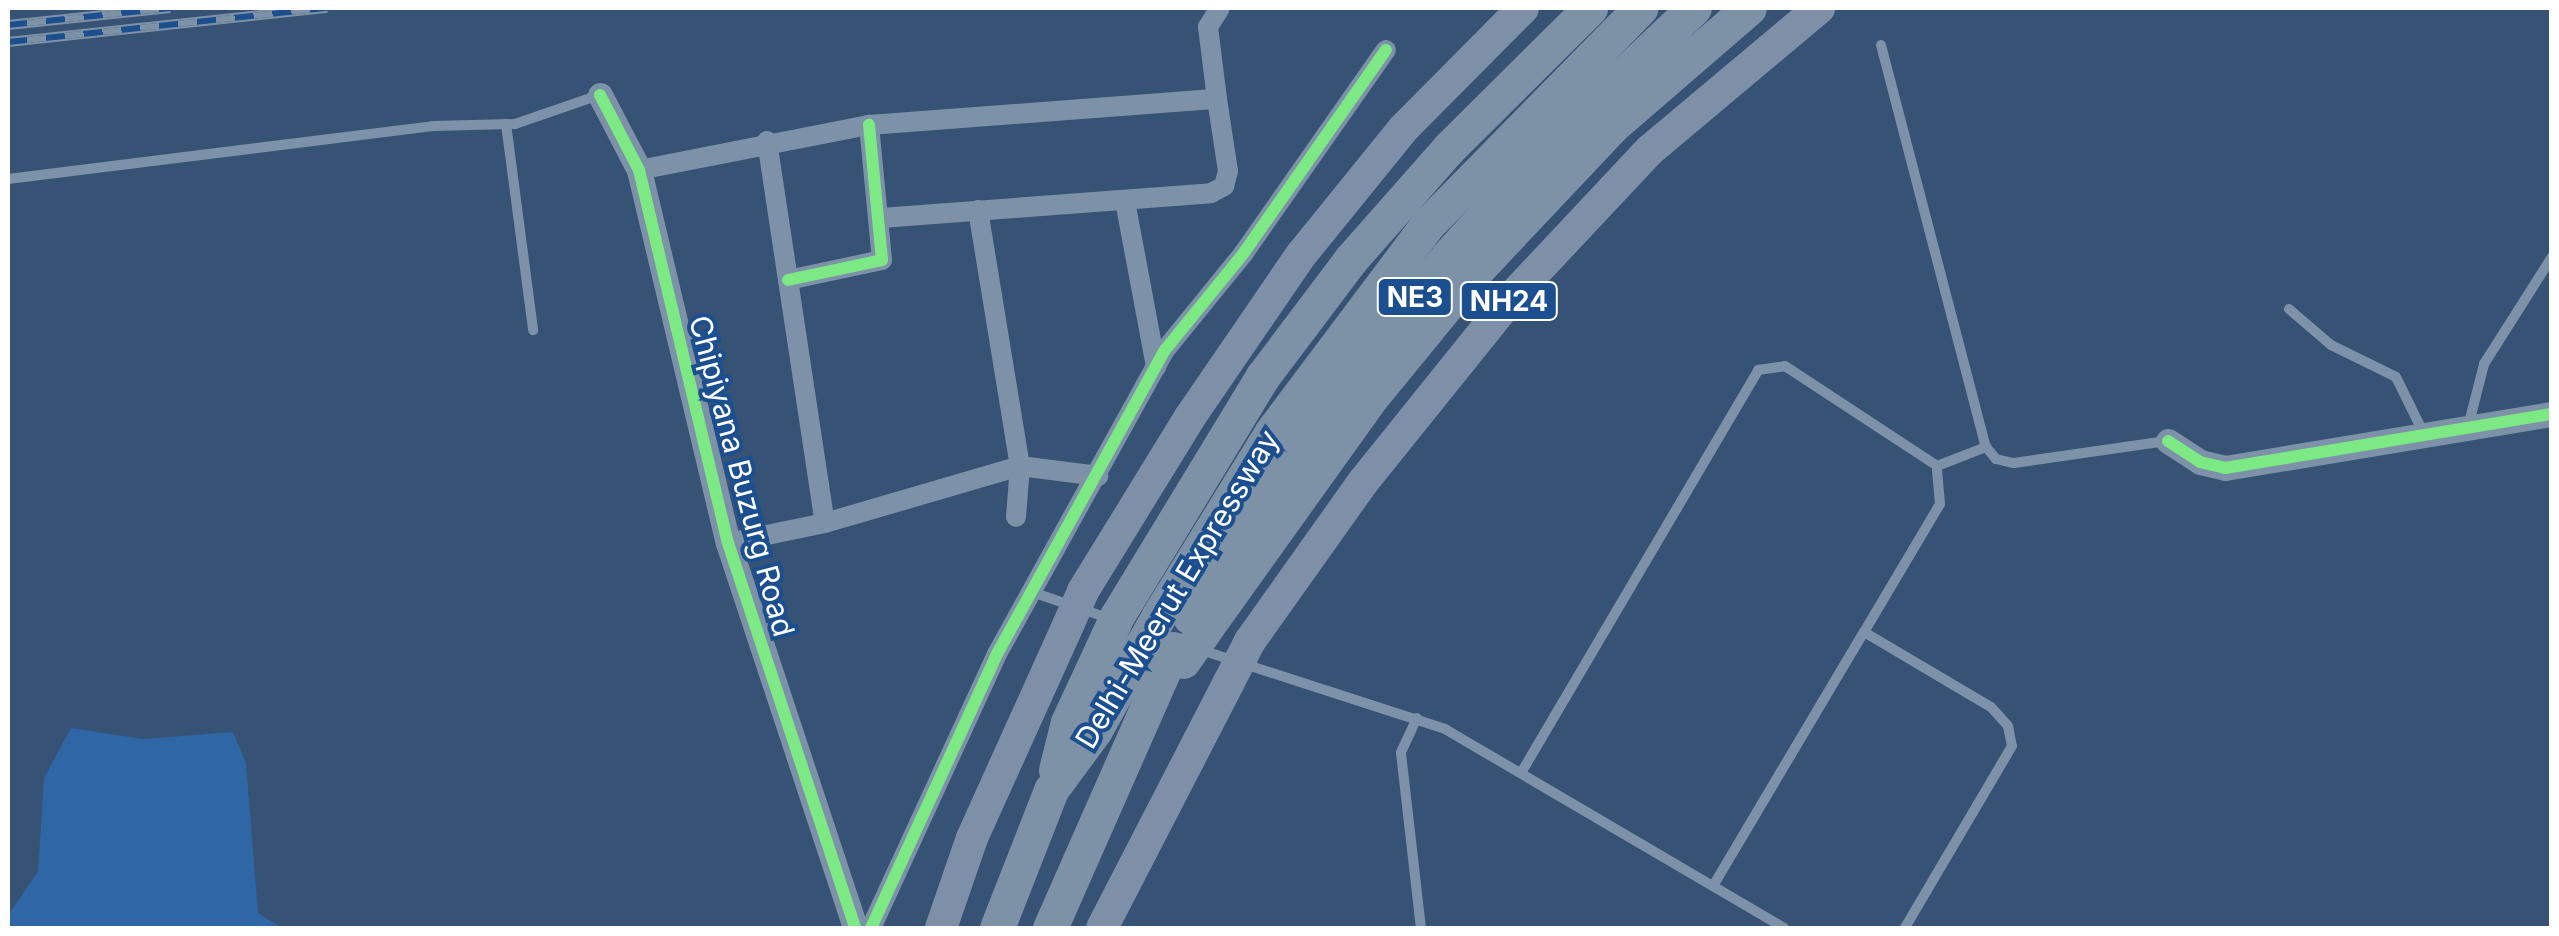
<!DOCTYPE html>
<html>
<head>
<meta charset="utf-8">
<style>
  body { margin:0 }
  #map { position:relative; width:2559px; height:936px; overflow:hidden; background:#365274; font-family:Inter,sans-serif }
  div>[style] { position:absolute }
  .green>* { inset:0; background:#2f66a5 }
  .service>* { height:10px; margin:-5px; padding:0 5px; transform-origin:5px; border-radius:5px; background:#7d92a8 }
  .minor>* { height:20px; margin:-10px; padding:0 10px; transform-origin:10px; border-radius:10px; background:#7d92a8 }
  .tertiary>* { height:25px; margin:-12.5px; padding:0 12.5px; transform-origin:12.5px; border-radius:12.5px; background:#7d92a8 }
  .trunk>* { height:32px; margin:-16px; padding:0 16px; transform-origin:16px; border-radius:16px; background:#7e90a7 }
  .motorway>* { height:35px; margin:-17.5px; padding:0 17.5px; transform-origin:17.5px; border-radius:17.5px; background:#7e92a7 }
  .rail>* { height:10px; margin-top:-5px; transform-origin:0; background:repeating-linear-gradient(90deg,#1b4f8f 0 19px,#7e92a7 0 38px); box-sizing:border-box; border-block:2px solid #7e92a7 }
  .trunk-bridge>* { height:32px; margin:-16px; padding:0 16px; transform-origin:16px; border-radius:16px; background:#7e90a7 }
  .motorway-bridge>* { height:35px; margin:-17.5px; padding:0 17.5px; transform-origin:17.5px; border-radius:17.5px; background:#7e92a7 }
  .cycleway>* { height:12px; margin:-6px; padding:0 6px; transform-origin:6px; border-radius:6px; background:#7ce984 }
  span { translate:-50% -50%; white-space:nowrap; text-align:center; line-height:1.15; -webkit-text-stroke:8px #1b4f8f; paint-order:stroke }
  .shield-label span { padding:2px 8px; background:#1b4f8f; border:2px solid; border-radius:8px; -webkit-text-stroke-width:0 }
  .shield-label { font-size:28px; color:#fff; font-weight:700 }
  .street-label { font-size:30px; color:#fff }
  .frame { position:absolute; inset:0; border:10px solid #fff; pointer-events:none }
</style>
</head>
<body>
<div id="map">
  <div class="green">
    <i style="clip-path:polygon(71px 728px,143px 739px,233px 732px,246px 763px,258px 913px,282px 928px,8px 928px,8px 915px,38px 872px,44px 778px)"></i>
  </div>
  <div class="service">
    <i style="left:1881px;top:45px;width:415px;rotate:75.4deg"></i>
    <i style="left:1986px;top:447px;width:16px;rotate:50deg"></i>
    <i style="left:1996px;top:459px;width:18px;rotate:13deg"></i>
    <i style="left:2014px;top:463px;width:154px;rotate:-8.2deg"></i>
    <i style="left:506px;top:124px;width:208px;rotate:82.5deg"></i>
    <i style="left:8px;top:179px;width:428px;rotate:-7.1deg"></i>
    <i style="left:433px;top:126px;width:82px;rotate:-1.4deg"></i>
    <i style="left:515px;top:124px;width:89px;rotate:-19deg"></i>
    <i style="left:2289px;top:309px;width:55px;rotate:40.6deg"></i>
    <i style="left:2331px;top:345px;width:72px;rotate:26.2deg"></i>
    <i style="left:2396px;top:377px;width:64px;rotate:63.8deg"></i>
    <i style="left:2468px;top:427px;width:65px;rotate:-75.7deg"></i>
    <i style="left:2484px;top:364px;width:127px;rotate:-57.6deg"></i>
    <i style="left:1937px;top:466px;width:53px;rotate:-21.2deg"></i>
    <i style="left:1032px;top:592px;width:83px;rotate:18.9deg"></i>
    <i style="left:1864px;top:632px;width:149px;rotate:-59.3deg"></i>
    <i style="left:1940px;top:504px;width:38px;rotate:-95deg"></i>
    <i style="left:1198px;top:649px;width:260px;rotate:17.9deg"></i>
    <i style="left:1445px;top:729px;width:393px;rotate:30.4deg"></i>
    <i style="left:1417px;top:718px;width:38px;rotate:115deg"></i>
    <i style="left:1401px;top:753px;width:176px;rotate:83.5deg"></i>
    <i style="left:1521px;top:773px;width:468px;rotate:-59.5deg"></i>
    <i style="left:1758px;top:370px;width:27px;rotate:-8deg"></i>
    <i style="left:1785px;top:366px;width:182px;rotate:33.3deg"></i>
    <i style="left:1713px;top:886px;width:295px;rotate:-59.3deg"></i>
    <i style="left:1864px;top:632px;width:147px;rotate:30.6deg"></i>
    <i style="left:1991px;top:707px;width:25px;rotate:48deg"></i>
    <i style="left:2008px;top:726px;width:20px;rotate:79deg"></i>
    <i style="left:2012px;top:746px;width:211px;rotate:120.5deg"></i>
  </div>
  <div class="minor">
    <i style="left:767px;top:141px;width:386px;rotate:81.4deg"></i>
    <i style="left:639px;top:170px;width:234px;rotate:-11.1deg"></i>
    <i style="left:869px;top:125px;width:349px;rotate:-4.3deg"></i>
    <i style="left:1217px;top:99px;width:73px;rotate:-97.1deg"></i>
    <i style="left:1208px;top:27px;width:22px;rotate:-58deg"></i>
    <i style="left:1125px;top:201px;width:169px;rotate:79.4deg"></i>
    <i style="left:978px;top:210px;width:259px;rotate:80.7deg"></i>
    <i style="left:1020px;top:466px;width:51px;rotate:94.5deg"></i>
    <i style="left:881px;top:218px;width:331px;rotate:-4.3deg"></i>
    <i style="left:1211px;top:193px;width:15px;rotate:-28deg"></i>
    <i style="left:1224px;top:186px;width:16px;rotate:-75deg"></i>
    <i style="left:1228px;top:171px;width:73px;rotate:-98.7deg"></i>
    <i style="left:788px;top:280px;width:96px;rotate:-12deg"></i>
    <i style="left:882px;top:260px;width:136px;rotate:-95.5deg"></i>
    <i style="left:728px;top:543px;width:99px;rotate:-11.7deg"></i>
    <i style="left:825px;top:523px;width:203px;rotate:-16.3deg"></i>
    <i style="left:1020px;top:466px;width:79px;rotate:7.3deg"></i>
    <i style="left:871px;top:928px;width:302px;rotate:-65.3deg"></i>
    <i style="left:997px;top:654px;width:347px;rotate:-61.1deg"></i>
    <i style="left:1165px;top:350px;width:124px;rotate:-50.9deg"></i>
    <i style="left:1243px;top:254px;width:249px;rotate:-55deg"></i>
  </div>
  <div class="tertiary">
    <i style="left:600px;top:95px;width:85px;rotate:62.5deg"></i>
    <i style="left:639px;top:170px;width:383px;rotate:76.6deg"></i>
    <i style="left:728px;top:543px;width:405px;rotate:71.7deg"></i>
    <i style="left:2168px;top:441px;width:38px;rotate:33deg"></i>
    <i style="left:2200px;top:462px;width:26px;rotate:13deg"></i>
    <i style="left:2225px;top:468px;width:331px;rotate:-9.4deg"></i>
  </div>
  <div class="trunk">
    <i style="left:1083px;top:591px;width:204px;rotate:-58.4deg"></i>
    <i style="left:1190px;top:417px;width:196px;rotate:-55.6deg"></i>
    <i style="left:1301px;top:255px;width:162px;rotate:-51deg"></i>
    <i style="left:1403px;top:129px;width:170px;rotate:-45.2deg"></i>
    <i style="left:1250px;top:641px;width:195px;rotate:-54.6deg"></i>
    <i style="left:1363px;top:482px;width:235px;rotate:-51.2deg"></i>
    <i style="left:1510px;top:299px;width:204px;rotate:-46.8deg"></i>
    <i style="left:1650px;top:150px;width:221px;rotate:-40deg"></i>
    <i style="left:941px;top:928px;width:95px;rotate:-71deg"></i>
    <i style="left:972px;top:838px;width:236px;rotate:-65.7deg"></i>
    <i style="left:1102px;top:928px;width:277px;rotate:-62.7deg"></i>
  </div>
  <div class="motorway">
    <i style="left:1117px;top:616px;width:281px;rotate:-58.7deg"></i>
    <i style="left:1263px;top:376px;width:148px;rotate:-53deg"></i>
    <i style="left:1352px;top:258px;width:147px;rotate:-48.6deg"></i>
    <i style="left:1449px;top:148px;width:199px;rotate:-44.8deg"></i>
    <i style="left:1158px;top:617px;width:216px;rotate:-58.4deg"></i>
    <i style="left:1271px;top:433px;width:261px;rotate:-53.1deg"></i>
    <i style="left:1428px;top:224px;width:303px;rotate:-45.5deg"></i>
    <i style="left:1190px;top:617px;width:276px;rotate:-56.5deg"></i>
    <i style="left:1342px;top:387px;width:169px;rotate:-51deg"></i>
    <i style="left:1448px;top:256px;width:151px;rotate:-47.7deg"></i>
    <i style="left:1550px;top:144px;width:198px;rotate:-43.4deg"></i>
    <i style="left:1203px;top:632px;width:285px;rotate:-54.4deg"></i>
    <i style="left:1369px;top:400px;width:156px;rotate:-50.7deg"></i>
    <i style="left:1468px;top:279px;width:209px;rotate:-46.7deg"></i>
    <i style="left:1611px;top:127px;width:182px;rotate:-40.8deg"></i>
    <i style="left:1056px;top:770px;width:49px;rotate:-76deg"></i>
    <i style="left:1068px;top:722px;width:95px;rotate:-65.1deg"></i>
    <i style="left:997px;top:928px;width:148px;rotate:-68.6deg"></i>
    <i style="left:1051px;top:790px;width:74px;rotate:-53.7deg"></i>
    <i style="left:1095px;top:730px;width:95px;rotate:-61deg"></i>
    <i style="left:1050px;top:928px;width:305px;rotate:-66.2deg"></i>
  </div>
  <div class="rail">
    <i style="left:8px;top:25px;width:163px;rotate:-6deg"></i>
    <i style="left:8px;top:42px;width:321px;rotate:-6.1deg"></i>
  </div>
  <div class="trunk-bridge">
    <i style="left:1069px;top:623px;width:35px;rotate:-66deg"></i>
    <i style="left:1229px;top:682px;width:46px;rotate:-62.9deg"></i>
  </div>
  <div class="motorway-bridge">
    <i style="left:1108px;top:636px;width:22px;rotate:-66deg"></i>
    <i style="left:1141px;top:647px;width:34px;rotate:-60deg"></i>
    <i style="left:1183px;top:661px;width:35px;rotate:-55deg"></i>
  </div>
  <div class="cycleway">
    <i style="left:600px;top:95px;width:85px;rotate:62.5deg"></i>
    <i style="left:639px;top:170px;width:383px;rotate:76.6deg"></i>
    <i style="left:728px;top:543px;width:405px;rotate:71.7deg"></i>
    <i style="left:788px;top:280px;width:96px;rotate:-12deg"></i>
    <i style="left:882px;top:260px;width:136px;rotate:-95.5deg"></i>
    <i style="left:2168px;top:441px;width:38px;rotate:33deg"></i>
    <i style="left:2200px;top:462px;width:26px;rotate:13deg"></i>
    <i style="left:2225px;top:468px;width:331px;rotate:-9.4deg"></i>
    <i style="left:871px;top:928px;width:302px;rotate:-65.3deg"></i>
    <i style="left:997px;top:654px;width:347px;rotate:-61.1deg"></i>
    <i style="left:1165px;top:350px;width:124px;rotate:-50.9deg"></i>
    <i style="left:1243px;top:254px;width:249px;rotate:-55deg"></i>
  </div>
  <div class="shield-label">
    <span style="left:1415px;top:297px">NE3</span>
    <span style="left:1509px;top:301px">NH24</span>
  </div>
  <div class="street-label">
    <span style="left:742px;top:476px;rotate:75deg">Chipiyana Buzurg Road</span>
    <span style="left:1177px;top:589px;rotate:-59deg">Delhi-Meerut Expressway</span>
  </div>
  <div class="frame"></div>
</div>
</body>
</html>
